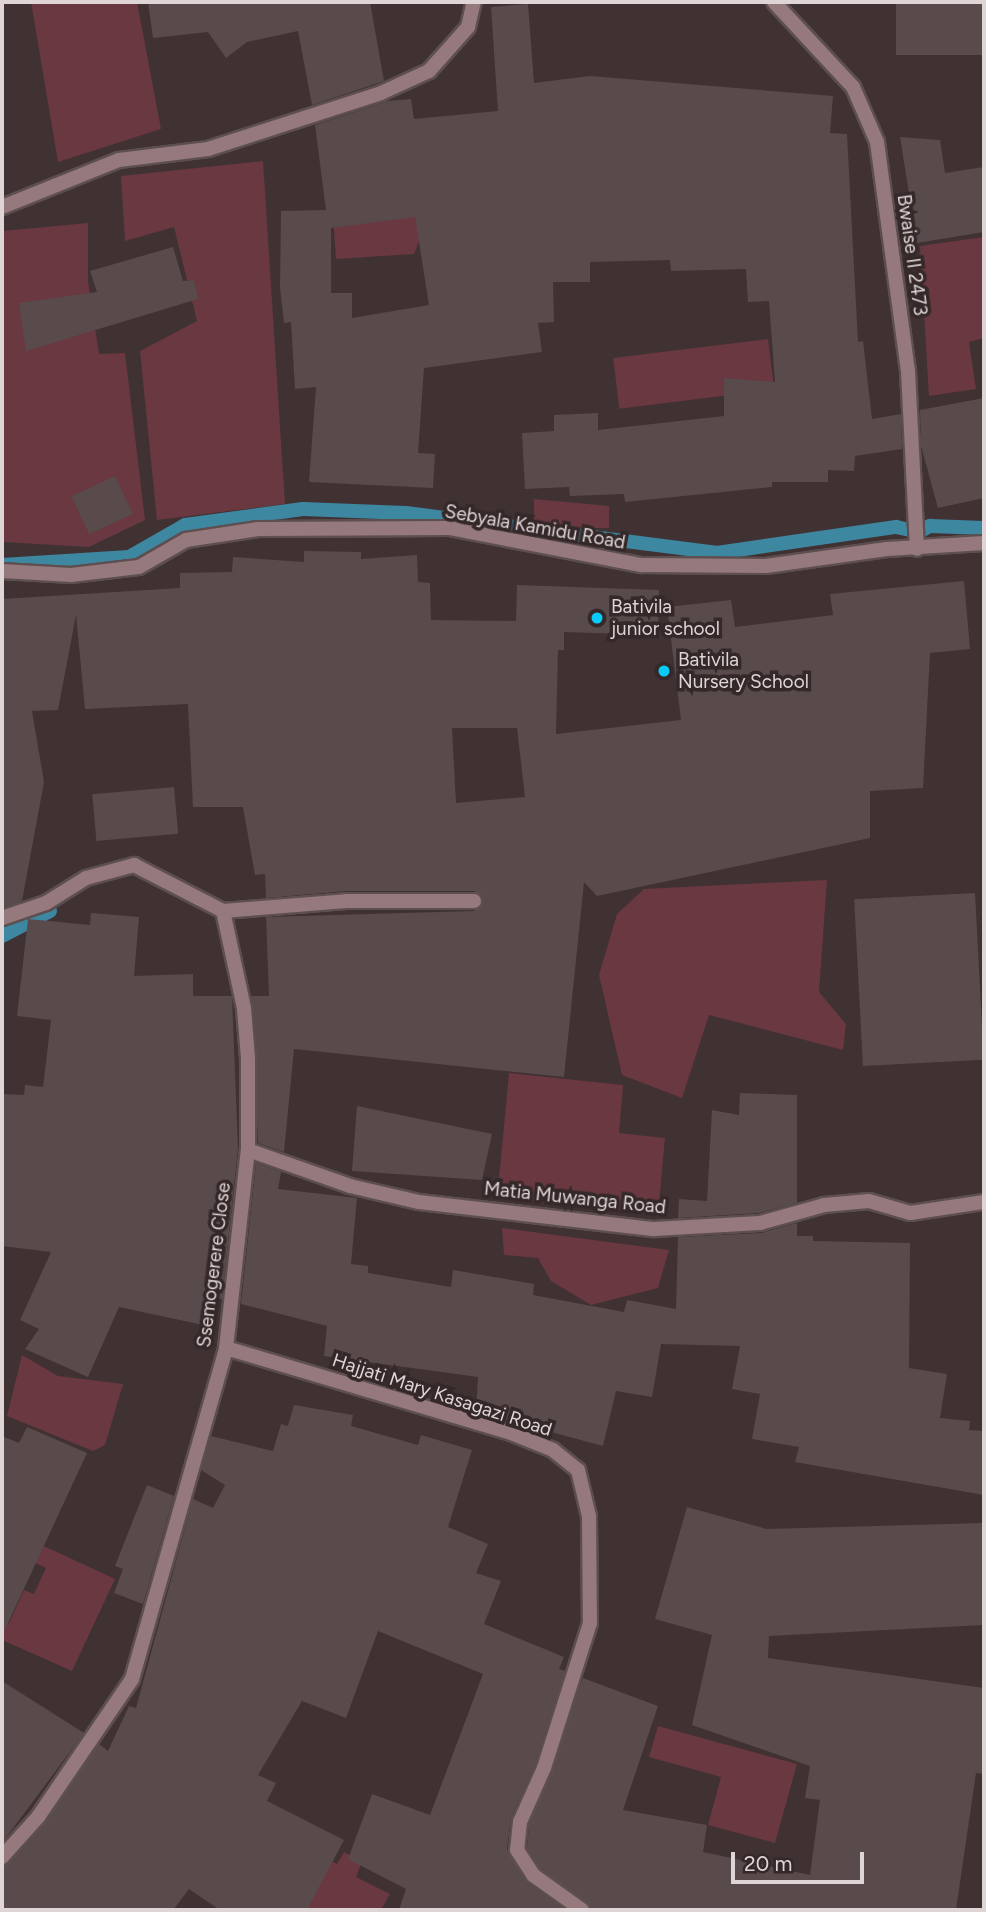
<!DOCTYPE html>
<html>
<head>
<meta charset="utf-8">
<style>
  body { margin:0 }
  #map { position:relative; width:986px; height:1912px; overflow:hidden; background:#403133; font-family:Figtree,sans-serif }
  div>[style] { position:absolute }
  .green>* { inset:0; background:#693840; transform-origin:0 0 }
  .stream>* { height:14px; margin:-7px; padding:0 7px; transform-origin:7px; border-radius:7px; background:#3d87a0 }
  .building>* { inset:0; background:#594a4c; transform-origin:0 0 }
  .roads { filter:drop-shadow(2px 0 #5d4f50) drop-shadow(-2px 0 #5d4f50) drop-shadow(0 2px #5d4f50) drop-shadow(0 -2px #5d4f50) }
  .minor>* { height:14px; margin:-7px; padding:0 7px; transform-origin:7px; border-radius:7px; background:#96797c }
  .dots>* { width:19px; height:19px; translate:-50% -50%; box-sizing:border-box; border:4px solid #352829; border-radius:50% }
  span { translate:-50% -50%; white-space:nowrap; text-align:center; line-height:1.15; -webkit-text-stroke:7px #352829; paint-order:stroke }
  .street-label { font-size:19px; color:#dfd5d6 }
  .poi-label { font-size:19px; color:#dfd5d6 }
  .left { translate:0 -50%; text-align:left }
  .frame { position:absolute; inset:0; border:4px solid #dfd5d6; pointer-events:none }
  .scale { position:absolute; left:731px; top:1852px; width:133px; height:32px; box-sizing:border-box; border:4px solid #dfd5d6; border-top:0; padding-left:9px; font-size:21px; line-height:24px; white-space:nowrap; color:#dfd5d6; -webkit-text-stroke:5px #352829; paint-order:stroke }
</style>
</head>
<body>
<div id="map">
  <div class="green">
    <i style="clip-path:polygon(31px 2px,137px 2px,161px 129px,58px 162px)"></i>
    <i style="clip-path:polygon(263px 161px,285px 504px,157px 520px,140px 351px,197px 321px,174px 227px,125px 241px,121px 176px)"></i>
    <i style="clip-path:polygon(407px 190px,426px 223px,414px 254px,336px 259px,332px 201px)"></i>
    <i style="clip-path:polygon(88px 223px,88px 281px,99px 354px,125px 353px,145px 520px,89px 547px,2px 542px,2px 231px)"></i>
    <i style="clip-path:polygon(984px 237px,984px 338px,969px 342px,976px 389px,929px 396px,920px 246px)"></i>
    <i style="left:768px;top:339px;width:51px;height:156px;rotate:83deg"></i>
    <i style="clip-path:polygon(534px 499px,609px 506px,609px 528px,534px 528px)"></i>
    <i style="clip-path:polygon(827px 880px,819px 992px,846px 1024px,843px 1050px,709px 1015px,682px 1098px,622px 1075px,599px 975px,617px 914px,644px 889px)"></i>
    <i style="clip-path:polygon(509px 1073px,623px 1085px,619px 1133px,665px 1138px,658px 1215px,497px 1199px)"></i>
    <i style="clip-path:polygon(502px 1228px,669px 1250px,658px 1288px,591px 1305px,551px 1281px,538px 1258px,504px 1255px)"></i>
    <i style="clip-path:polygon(22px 1355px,58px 1376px,123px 1384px,105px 1445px,93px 1451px,7px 1416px)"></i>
    <i style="clip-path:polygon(31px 1540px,115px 1579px,72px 1671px,2px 1640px,2px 1624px,9px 1623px,24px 1590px,34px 1594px,46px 1568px,22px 1557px)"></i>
    <i style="clip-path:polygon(658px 1726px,797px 1764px,775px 1843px,708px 1825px,721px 1777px,649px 1757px)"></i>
    <i style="clip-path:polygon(344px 1852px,362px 1862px,356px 1877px,390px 1894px,381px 1910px,305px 1910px,293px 1904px,319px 1855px,337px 1864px)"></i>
  </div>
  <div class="stream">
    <i style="left:2px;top:565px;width:127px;rotate:-3.6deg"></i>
    <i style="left:129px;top:557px;width:64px;rotate:-29.7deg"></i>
    <i style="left:185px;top:525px;width:119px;rotate:-7.7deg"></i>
    <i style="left:303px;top:509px;width:103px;rotate:2.2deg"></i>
    <i style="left:406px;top:513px;width:314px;rotate:7.3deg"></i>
    <i style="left:717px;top:553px;width:181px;rotate:-8.3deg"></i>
    <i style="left:896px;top:527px;width:24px;rotate:12deg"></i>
    <i style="left:919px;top:532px;width:13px;rotate:-29deg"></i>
    <i style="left:930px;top:526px;width:54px;rotate:2.1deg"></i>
    <i style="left:2px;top:936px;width:54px;rotate:-27.5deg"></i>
  </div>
  <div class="building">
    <i style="clip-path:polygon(148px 2px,370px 2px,384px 81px,312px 105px,298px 31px,247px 42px,226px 58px,208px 32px,153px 38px)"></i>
    <i style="left:896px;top:2px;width:86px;height:53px"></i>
    <i style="clip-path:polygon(evenodd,528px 4px,534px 83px,590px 76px,833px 96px,830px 133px,847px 134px,858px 342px,863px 341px,872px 419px,901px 414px,902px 449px,855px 456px,854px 471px,828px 470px,828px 482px,772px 482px,772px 487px,625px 502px,624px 494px,570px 496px,569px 487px,525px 489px,522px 433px,554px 431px,554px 415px,598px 413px,598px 430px,724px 416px,724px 378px,775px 382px,769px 301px,748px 302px,746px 269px,671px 271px,670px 260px,590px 262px,590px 282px,553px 282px,554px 322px,538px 323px,542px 352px,424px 368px,418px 453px,435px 454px,433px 488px,309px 482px,316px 387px,295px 389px,291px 322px,284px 323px,280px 288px,281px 211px,326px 210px,315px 125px,388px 101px,411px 99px,414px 119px,498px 111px,491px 7px,528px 4px,415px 217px,429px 305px,352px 318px,352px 293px,331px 293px,331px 228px,415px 217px)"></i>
    <i style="clip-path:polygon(900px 137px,940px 140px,945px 173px,984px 167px,984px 232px,917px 243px)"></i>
    <i style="clip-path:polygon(173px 247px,183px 281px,194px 280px,198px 299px,26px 351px,19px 303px,97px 292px,90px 271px)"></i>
    <i style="clip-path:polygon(984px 398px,984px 498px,938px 508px,921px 446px,920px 410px)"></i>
    <i style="left:115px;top:476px;width:42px;height:48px;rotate:65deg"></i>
    <i style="clip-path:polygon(evenodd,304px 551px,361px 552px,361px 559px,417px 555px,418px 582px,430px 583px,431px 620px,516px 621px,517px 585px,659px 590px,658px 635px,564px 632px,564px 650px,558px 650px,556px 734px,681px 720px,667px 607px,731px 600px,735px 627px,833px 615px,830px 594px,964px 581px,970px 649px,930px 653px,923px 788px,870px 791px,870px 838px,597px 896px,584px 882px,564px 1077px,294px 1049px,284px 1152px,258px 1143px,251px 996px,269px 996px,266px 917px,474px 911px,482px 906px,483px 897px,474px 891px,346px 891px,266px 898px,265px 874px,255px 875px,243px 807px,193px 807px,188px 704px,85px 709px,76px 615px,58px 710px,32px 711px,44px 782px,22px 901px,2px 908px,2px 599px,180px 588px,180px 573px,232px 572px,233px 557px,304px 562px,304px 551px,452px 728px,517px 728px,525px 797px,456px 803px,452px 728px)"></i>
    <i style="left:174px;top:787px;width:47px;height:82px;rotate:85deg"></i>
    <i style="left:975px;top:893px;width:167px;height:121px;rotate:87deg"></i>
    <i style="clip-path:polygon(91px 913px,139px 917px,134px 976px,193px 974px,193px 996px,232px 996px,238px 1149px,222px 1299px,208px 1296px,203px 1325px,119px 1307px,88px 1377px,25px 1349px,39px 1329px,20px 1320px,51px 1252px,2px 1246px,2px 1094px,24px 1095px,25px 1085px,43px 1087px,51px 1020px,17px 1016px,28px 919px,90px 925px)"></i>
    <i style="clip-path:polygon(740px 1093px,797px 1095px,797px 1203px,758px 1213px,678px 1218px,679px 1199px,707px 1201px,712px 1110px,739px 1115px)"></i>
    <i style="clip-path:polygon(357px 1106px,492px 1134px,482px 1180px,352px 1171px)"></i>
    <i style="clip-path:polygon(256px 1163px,281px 1172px,278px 1189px,357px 1198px,351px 1264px,368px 1266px,368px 1273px,451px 1287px,453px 1270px,534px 1284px,533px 1295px,624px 1312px,627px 1300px,676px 1309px,678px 1237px,761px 1233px,797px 1223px,797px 1236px,813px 1236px,813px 1241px,910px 1243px,909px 1368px,947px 1374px,940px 1418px,970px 1421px,969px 1430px,984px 1431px,984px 1495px,795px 1462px,799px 1447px,752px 1439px,760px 1394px,732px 1389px,740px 1346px,661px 1344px,652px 1397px,616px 1391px,603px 1446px,476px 1412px,478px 1377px,324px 1356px,327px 1326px,241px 1304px)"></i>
    <i style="clip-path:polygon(294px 1405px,353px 1415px,351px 1426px,418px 1445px,421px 1435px,472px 1450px,448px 1527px,488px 1544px,476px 1573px,501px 1581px,484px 1624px,564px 1657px,559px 1669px,565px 1671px,535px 1765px,511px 1818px,507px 1849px,527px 1883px,566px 1910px,399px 1910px,406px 1889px,348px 1859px,372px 1794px,430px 1815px,483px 1674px,378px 1631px,346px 1718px,302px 1701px,258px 1775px,276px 1783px,267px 1801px,344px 1840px,307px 1910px,220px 1910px,189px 1889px,173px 1910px,2px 1910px,2px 1866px,45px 1823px,99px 1744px,108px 1751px,129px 1706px,136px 1708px,193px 1499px,213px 1508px,225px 1485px,201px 1470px,211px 1436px,273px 1451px,281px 1424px,288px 1426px)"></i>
    <i style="clip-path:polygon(27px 1427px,87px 1453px,2px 1636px,2px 1436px,19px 1443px)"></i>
    <i style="clip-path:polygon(147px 1485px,174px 1496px,143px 1604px,114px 1593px,123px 1569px,115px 1566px)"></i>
    <i style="clip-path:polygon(687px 1507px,767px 1529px,984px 1523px,984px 1625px,769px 1636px,768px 1658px,984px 1688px,984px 1774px,976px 1773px,956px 1910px,592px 1910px,540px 1868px,527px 1848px,529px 1825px,583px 1678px,658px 1706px,623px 1810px,707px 1825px,703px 1852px,810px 1875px,820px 1800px,805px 1798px,810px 1766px,692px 1725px,712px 1635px,655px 1619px)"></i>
    <i style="clip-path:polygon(2px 1681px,84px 1733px,2px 1843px)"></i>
  </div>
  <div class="roads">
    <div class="minor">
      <i style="left:774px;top:2px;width:116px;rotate:47.1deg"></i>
      <i style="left:853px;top:87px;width:60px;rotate:66.4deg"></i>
      <i style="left:877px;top:142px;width:231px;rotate:82.3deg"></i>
      <i style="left:908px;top:371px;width:178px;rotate:87.1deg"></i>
      <i style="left:2px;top:207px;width:126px;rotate:-21.9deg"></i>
      <i style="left:119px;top:160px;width:90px;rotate:-7deg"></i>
      <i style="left:208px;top:149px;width:182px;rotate:-17.9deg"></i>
      <i style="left:381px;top:93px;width:53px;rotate:-24.6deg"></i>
      <i style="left:429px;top:71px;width:59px;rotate:-48.4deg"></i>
      <i style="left:468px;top:27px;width:26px;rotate:-77deg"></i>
      <i style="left:2px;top:571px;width:69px;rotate:3.3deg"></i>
      <i style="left:71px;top:575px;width:68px;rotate:-6.7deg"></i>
      <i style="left:139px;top:567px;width:54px;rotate:-29.9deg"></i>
      <i style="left:186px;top:540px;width:73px;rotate:-8.7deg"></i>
      <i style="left:258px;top:529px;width:191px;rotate:-0.3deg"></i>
      <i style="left:449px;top:528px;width:197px;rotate:10.9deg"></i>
      <i style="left:642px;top:565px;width:124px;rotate:0.5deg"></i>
      <i style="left:766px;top:566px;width:122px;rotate:-8deg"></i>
      <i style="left:887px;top:549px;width:97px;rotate:-3.5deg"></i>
      <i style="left:223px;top:911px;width:123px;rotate:-4.6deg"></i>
      <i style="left:346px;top:901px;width:128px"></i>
      <i style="left:2px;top:918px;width:46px;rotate:-18.8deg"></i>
      <i style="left:46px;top:903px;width:47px;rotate:-32deg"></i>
      <i style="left:86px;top:878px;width:50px;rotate:-15.2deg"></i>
      <i style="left:134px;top:865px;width:100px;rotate:27.3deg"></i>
      <i style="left:248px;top:1150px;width:108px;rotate:19.4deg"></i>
      <i style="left:350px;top:1186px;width:71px;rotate:13.1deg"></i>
      <i style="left:419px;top:1202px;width:237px;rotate:6.6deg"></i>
      <i style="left:654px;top:1229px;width:106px;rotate:-3.2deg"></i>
      <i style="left:760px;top:1223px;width:66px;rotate:-15.7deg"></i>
      <i style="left:824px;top:1205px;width:45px;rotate:-5.1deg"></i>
      <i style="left:869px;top:1201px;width:43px;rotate:16.3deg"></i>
      <i style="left:910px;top:1213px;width:75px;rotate:-8.5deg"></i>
      <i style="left:226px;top:1348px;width:297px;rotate:16.6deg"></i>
      <i style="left:511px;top:1433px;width:45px;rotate:22deg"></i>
      <i style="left:553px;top:1450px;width:32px;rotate:39deg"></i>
      <i style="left:578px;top:1470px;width:47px;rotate:76.6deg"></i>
      <i style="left:589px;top:1516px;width:107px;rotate:89.5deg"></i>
      <i style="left:590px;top:1623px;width:152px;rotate:107.6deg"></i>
      <i style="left:544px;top:1768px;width:59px;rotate:114deg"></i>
      <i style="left:520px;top:1822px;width:28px;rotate:96deg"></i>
      <i style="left:517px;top:1850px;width:30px;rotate:57deg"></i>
      <i style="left:533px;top:1875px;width:60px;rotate:35.5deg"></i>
      <i style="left:2px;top:1857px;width:54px;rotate:-48deg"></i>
      <i style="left:38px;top:1817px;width:167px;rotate:-55.7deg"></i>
      <i style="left:132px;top:1679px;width:344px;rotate:-74.1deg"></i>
      <i style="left:226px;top:1348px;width:199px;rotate:-83.7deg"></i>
      <i style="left:248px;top:1150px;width:92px;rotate:-90deg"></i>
      <i style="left:248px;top:1058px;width:50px;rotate:-94.6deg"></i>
      <i style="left:244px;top:1008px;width:99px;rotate:-102.2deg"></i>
    </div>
  </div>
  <div class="dots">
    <i style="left:597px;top:618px;background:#08cbf9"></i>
    <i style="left:664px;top:671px;background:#08cbf9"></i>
  </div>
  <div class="street-label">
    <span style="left:912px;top:255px;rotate:82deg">Bwaise II 2473</span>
    <span style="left:535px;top:527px;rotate:10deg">Sebyala Kamidu Road</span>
    <span style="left:575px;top:1198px;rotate:6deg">Matia Muwanga Road</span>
    <span style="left:214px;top:1265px;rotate:-83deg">Ssemogerere Close</span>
    <span style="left:442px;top:1395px;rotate:18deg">Hajjati Mary Kasagazi Road</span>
  </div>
  <div class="poi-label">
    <span class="left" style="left:611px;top:618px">Bativila<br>junior school</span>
    <span class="left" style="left:678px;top:671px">Bativila<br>Nursery School</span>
  </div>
  <div class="frame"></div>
  <div class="scale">20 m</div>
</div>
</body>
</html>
